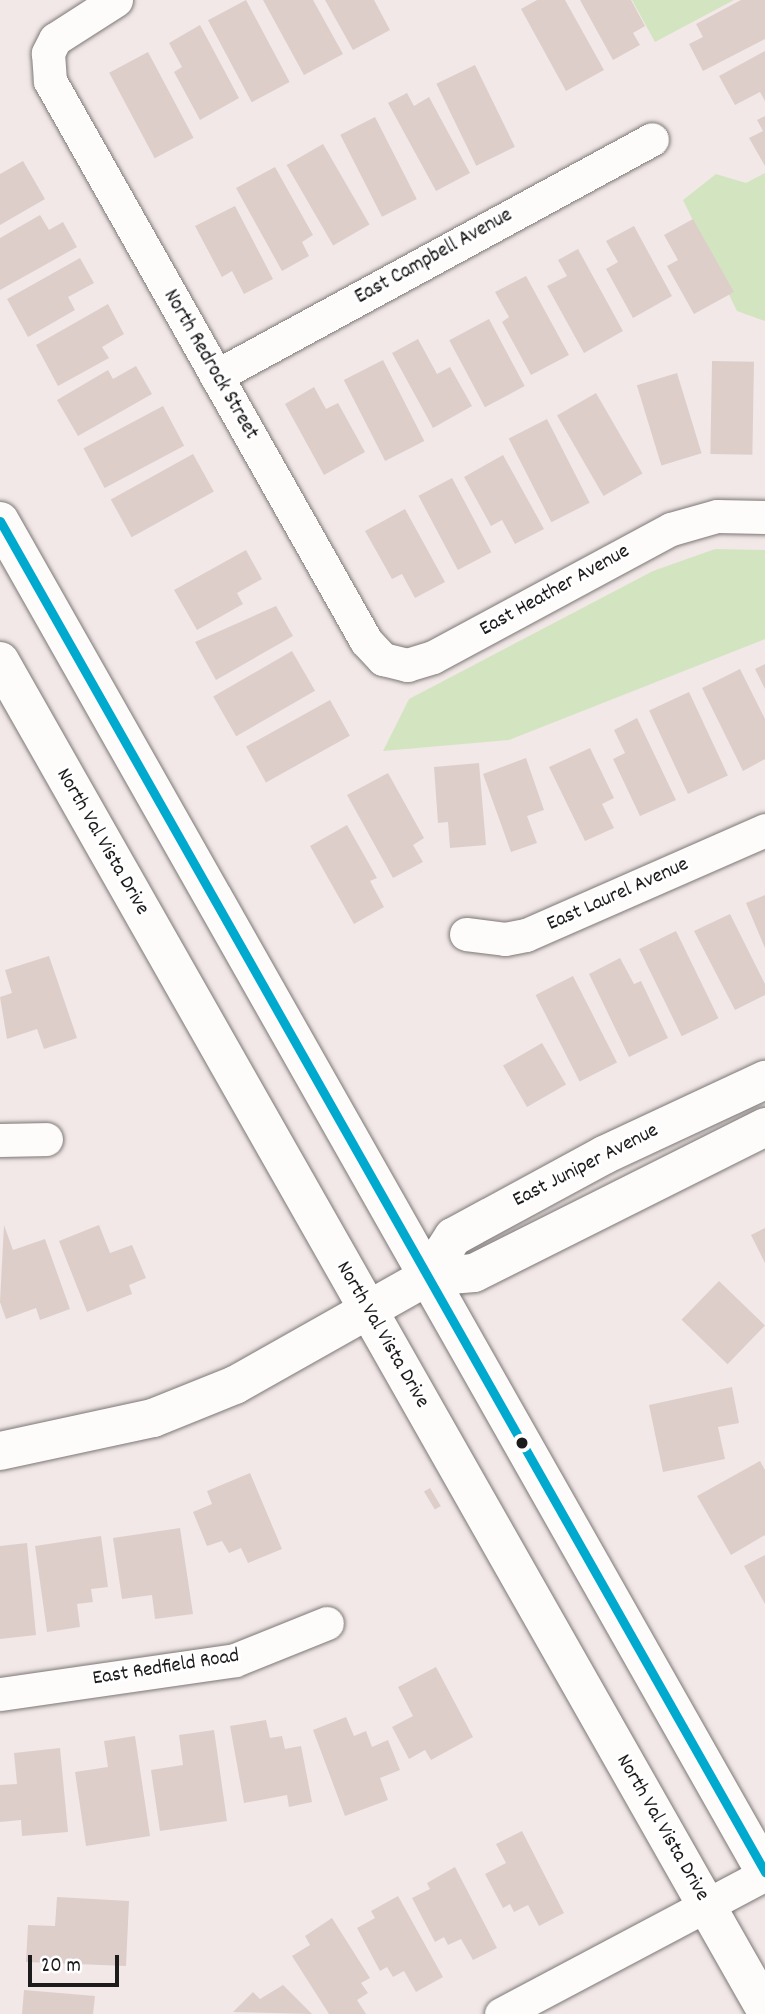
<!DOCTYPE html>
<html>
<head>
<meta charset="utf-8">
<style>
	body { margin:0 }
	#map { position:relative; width:765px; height:2014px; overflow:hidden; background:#f2e8e7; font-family:Dekko,sans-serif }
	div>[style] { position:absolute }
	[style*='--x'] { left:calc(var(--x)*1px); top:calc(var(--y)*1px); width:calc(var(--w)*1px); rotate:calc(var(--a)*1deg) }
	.green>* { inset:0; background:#d3e5c0 }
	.building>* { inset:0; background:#ddceca; transform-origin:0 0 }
	.roads { filter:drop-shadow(0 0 2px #7c7877) drop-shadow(0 0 2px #7c7877) }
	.street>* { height:33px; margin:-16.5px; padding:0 16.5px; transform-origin:16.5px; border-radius:16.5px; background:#fdfcfb }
	.secondary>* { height:38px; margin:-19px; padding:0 19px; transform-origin:19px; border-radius:19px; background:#fdfcfb }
	.bus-1>* { height:9px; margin:-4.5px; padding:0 4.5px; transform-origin:4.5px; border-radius:4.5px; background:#00a9ce }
	.dots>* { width:19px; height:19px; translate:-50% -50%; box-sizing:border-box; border:4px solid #fff; border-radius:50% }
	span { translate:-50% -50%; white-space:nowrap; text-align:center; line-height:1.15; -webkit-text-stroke:6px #fff; paint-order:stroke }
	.street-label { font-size:21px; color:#1c1c1c }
	.scale { position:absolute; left:28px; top:1955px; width:91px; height:32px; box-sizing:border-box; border:4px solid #1c1c1c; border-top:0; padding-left:9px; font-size:21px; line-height:24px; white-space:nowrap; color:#1c1c1c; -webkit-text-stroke:5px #fff; paint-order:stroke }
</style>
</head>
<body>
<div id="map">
	<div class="green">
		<i style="clip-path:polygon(632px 0,734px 0,655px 42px)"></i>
		<i style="clip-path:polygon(765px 173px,765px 321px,737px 311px,683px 200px,716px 174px,746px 183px)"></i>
		<i style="clip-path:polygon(715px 549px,765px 550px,765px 639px,509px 740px,383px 751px,409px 699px,653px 571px)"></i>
	</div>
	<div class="building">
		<i style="left:246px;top:0;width:93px;height:43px;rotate:62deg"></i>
		<i style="clip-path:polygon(263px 0,313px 0,343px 54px,304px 75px)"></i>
		<i style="clip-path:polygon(325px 0,374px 0,390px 30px,353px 50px)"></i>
		<i style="clip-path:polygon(537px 0,565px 0,604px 70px,566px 91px,521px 9px)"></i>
		<i style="clip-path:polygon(580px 0,631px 0,645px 26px,633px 33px,640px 45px,613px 60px)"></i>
		<i style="clip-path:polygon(741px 0,765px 0,765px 39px,703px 71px,689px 44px,703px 37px,696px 24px)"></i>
		<i style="clip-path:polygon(200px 25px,239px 98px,200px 120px,174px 72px,182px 67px,169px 43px)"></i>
		<i style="clip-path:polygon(765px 51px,765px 101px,760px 92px,735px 105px,719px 76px)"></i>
		<i style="left:148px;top:52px;width:97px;height:44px;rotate:62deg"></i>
		<i style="left:475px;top:65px;width:91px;height:43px;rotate:64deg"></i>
		<i style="clip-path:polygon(407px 93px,414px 106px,429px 97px,470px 173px,436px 191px,388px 103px)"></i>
		<i style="clip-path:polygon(765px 116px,765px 166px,749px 138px,763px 131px,757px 120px)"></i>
		<i style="left:375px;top:117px;width:92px;height:39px;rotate:63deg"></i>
		<i style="left:323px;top:144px;width:93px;height:42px;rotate:60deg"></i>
		<i style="clip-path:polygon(23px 161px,45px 199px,0 225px,0 174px)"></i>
		<i style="clip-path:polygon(275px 167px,313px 235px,302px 242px,309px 256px,282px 271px,236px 188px)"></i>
		<i style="clip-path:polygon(235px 206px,273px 279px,244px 294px,232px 271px,222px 277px,195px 226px)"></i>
		<i style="clip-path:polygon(40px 215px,49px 230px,63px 222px,77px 247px,0 290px,0 238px)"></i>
		<i style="clip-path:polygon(693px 219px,734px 292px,694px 314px,667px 266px,678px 260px,664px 235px)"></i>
		<i style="clip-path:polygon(634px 226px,672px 296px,633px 318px,606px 269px,618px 262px,606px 241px)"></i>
		<i style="clip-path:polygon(578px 249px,623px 331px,584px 353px,547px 286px,567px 276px,558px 260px)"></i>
		<i style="clip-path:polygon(80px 258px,94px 283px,68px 297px,75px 310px,28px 337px,7px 299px)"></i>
		<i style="clip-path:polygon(526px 276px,569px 355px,531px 375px,502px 322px,509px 317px,495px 292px)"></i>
		<i style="clip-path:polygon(108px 304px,124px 334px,102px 347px,109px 358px,58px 386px,36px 345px)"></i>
		<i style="left:489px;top:319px;width:76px;height:45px;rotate:62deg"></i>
		<i style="clip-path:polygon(418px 339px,437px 374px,450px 367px,472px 406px,433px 428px,392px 353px)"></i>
		<i style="left:383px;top:360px;width:91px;height:44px;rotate:63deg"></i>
		<i style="left:712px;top:361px;width:42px;height:93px;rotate:1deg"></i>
		<i style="clip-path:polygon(136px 366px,152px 394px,78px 436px,57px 400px,108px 370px,113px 379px)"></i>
		<i style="left:677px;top:373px;width:84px;height:42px;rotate:73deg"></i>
		<i style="clip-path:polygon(314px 387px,326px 409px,338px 403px,365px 452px,324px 475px,285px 404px)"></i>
		<i style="left:596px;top:393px;width:93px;height:45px;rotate:60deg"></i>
		<i style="left:163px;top:406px;width:45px;height:90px;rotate:62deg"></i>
		<i style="left:547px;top:419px;width:94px;height:43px;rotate:63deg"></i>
		<i style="left:193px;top:454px;width:43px;height:94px;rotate:61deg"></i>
		<i style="clip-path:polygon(503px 455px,544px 529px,515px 544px,502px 520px,491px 526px,464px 477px)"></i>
		<i style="left:452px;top:478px;width:84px;height:38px;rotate:62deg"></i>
		<i style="clip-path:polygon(405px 509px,445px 582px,415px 598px,402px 574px,392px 579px,365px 531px)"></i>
		<i style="clip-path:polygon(246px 550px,262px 579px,237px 593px,243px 604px,197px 630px,174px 590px)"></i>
		<i style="clip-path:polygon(276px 606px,293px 636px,216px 680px,195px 642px)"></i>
		<i style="left:292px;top:651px;width:46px;height:91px;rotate:60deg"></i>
		<i style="clip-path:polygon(765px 664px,765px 689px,755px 669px)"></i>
		<i style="clip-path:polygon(740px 669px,765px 719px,765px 759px,743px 771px,702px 688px)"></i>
		<i style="left:689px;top:692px;width:92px;height:44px;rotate:65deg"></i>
		<i style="left:330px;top:700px;width:41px;height:96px;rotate:61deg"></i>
		<i style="clip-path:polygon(637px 718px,676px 800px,640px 816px,613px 759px,625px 753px,614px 730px)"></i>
		<i style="clip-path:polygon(590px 748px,614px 798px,602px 804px,614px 828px,585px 841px,549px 767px)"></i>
		<i style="clip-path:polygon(526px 758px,544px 810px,527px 816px,537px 843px,511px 852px,483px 774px)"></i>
		<i style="clip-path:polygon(479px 763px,486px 845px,450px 848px,448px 822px,438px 823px,434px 767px)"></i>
		<i style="clip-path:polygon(388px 773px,424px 838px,413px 845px,423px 862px,393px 878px,347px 795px)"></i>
		<i style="clip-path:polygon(347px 825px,377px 878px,370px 881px,384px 907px,354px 924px,310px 846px)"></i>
		<i style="clip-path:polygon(765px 895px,765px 948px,746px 903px)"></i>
		<i style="clip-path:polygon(730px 914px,765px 984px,765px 995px,735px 1010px,694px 931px)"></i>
		<i style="left:676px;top:931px;width:97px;height:41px;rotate:64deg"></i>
		<i style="clip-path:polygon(49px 956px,77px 1038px,44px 1049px,37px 1029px,7px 1039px,0 997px,12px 993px,5px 970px)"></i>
		<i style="clip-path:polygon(620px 958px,634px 984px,641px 981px,668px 1038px,629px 1057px,589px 974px)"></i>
		<i style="left:573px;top:976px;width:97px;height:42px;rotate:63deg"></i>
		<i style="left:542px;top:1043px;width:48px;height:45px;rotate:60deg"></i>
		<i style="clip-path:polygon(4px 1225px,13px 1250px,45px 1239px,70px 1309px,40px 1320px,36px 1308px,6px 1319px,0 1302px)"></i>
		<i style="clip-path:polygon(99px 1225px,110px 1253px,132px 1245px,146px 1278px,129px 1285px,132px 1294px,87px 1312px,59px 1241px)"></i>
		<i style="clip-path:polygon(765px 1228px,765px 1263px,751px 1235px)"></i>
		<i style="left:719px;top:1281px;width:64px;height:54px;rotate:44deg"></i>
		<i style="clip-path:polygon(732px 1387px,739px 1423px,718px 1427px,725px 1459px,663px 1472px,649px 1405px)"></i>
		<i style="clip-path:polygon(760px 1461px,765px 1470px,765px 1535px,731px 1555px,697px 1496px)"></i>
		<i style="clip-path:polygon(250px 1473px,282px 1549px,248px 1563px,241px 1548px,229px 1553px,222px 1541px,207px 1546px,193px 1512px,212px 1504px,207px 1491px)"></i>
		<i style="left:430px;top:1488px;width:21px;height:7px;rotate:59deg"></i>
		<i style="clip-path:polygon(180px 1528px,193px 1614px,155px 1619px,152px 1595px,122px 1599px,113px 1538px)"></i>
		<i style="clip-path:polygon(101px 1536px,108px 1587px,91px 1589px,93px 1602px,77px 1604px,80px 1627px,47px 1632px,35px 1546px)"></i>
		<i style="clip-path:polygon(27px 1543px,36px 1635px,0 1639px,0 1546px)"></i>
		<i style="clip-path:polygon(765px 1555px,765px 1604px,744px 1566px)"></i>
		<i style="clip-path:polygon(436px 1667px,473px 1737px,431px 1760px,425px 1750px,409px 1759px,392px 1727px,413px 1716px,398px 1687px)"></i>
		<i style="clip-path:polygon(346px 1717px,354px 1736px,366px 1731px,372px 1747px,388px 1740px,400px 1770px,380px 1778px,388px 1800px,345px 1816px,313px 1730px)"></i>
		<i style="clip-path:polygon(266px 1720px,270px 1738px,282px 1736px,285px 1749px,301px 1746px,312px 1802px,289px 1807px,287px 1795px,244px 1803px,230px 1726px)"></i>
		<i style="clip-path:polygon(214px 1730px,227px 1821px,160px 1831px,151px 1770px,183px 1765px,179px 1735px)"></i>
		<i style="clip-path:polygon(135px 1736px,150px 1836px,86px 1846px,75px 1772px,108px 1767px,104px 1741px)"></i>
		<i style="clip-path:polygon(60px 1748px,68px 1832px,22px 1836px,21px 1820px,0 1822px,0 1785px,17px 1784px,14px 1753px)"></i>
		<i style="clip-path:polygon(522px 1831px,564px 1913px,539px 1926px,528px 1905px,514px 1912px,510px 1904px,503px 1908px,485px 1874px,506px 1863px,496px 1844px)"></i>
		<i style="clip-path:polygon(455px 1867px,497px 1948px,473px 1960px,461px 1939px,448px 1945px,444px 1937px,435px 1942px,412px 1898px,430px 1889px,427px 1883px)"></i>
		<i style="clip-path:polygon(398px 1896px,443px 1977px,416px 1992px,404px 1971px,393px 1977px,387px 1967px,380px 1971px,357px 1928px,375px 1918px,371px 1911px)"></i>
		<i style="clip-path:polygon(57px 1897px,129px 1901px,126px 1966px,26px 1962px,28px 1925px,55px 1926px)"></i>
		<i style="clip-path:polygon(332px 1918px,370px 1978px,361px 1983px,368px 1993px,357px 2000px,366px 2014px,329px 2014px,292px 1956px,310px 1945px,305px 1936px)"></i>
		<i style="clip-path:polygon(283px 1985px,312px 2014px,233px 2012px,253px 1992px,260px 1999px)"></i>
		<i style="clip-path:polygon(24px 1990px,95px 1996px,93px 2014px,22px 2014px)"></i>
	</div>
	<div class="roads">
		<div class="street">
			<i style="--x:116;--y:0;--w:72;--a:147.4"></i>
			<i style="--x:55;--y:39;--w:16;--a:117"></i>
			<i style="--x:48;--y:53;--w:28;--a:86"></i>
			<i style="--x:50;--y:81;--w:643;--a:60.56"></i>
			<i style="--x:366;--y:641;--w:25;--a:47"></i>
			<i style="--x:383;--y:659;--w:25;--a:14"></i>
			<i style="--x:407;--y:665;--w:27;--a:-17"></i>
			<i style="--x:433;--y:657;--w:270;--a:-28.3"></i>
			<i style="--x:671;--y:529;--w:48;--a:-15.8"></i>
			<i style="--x:717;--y:516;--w:48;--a:1.2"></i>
			<i style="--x:216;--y:376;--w:496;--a:-28.5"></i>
			<i style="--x:466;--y:934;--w:39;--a:7"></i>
			<i style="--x:505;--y:939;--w:21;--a:-11"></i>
			<i style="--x:526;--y:935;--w:261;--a:-23.7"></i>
			<i style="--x:0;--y:1140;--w:46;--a:-1.2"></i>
			<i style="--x:0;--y:1694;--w:237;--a:-8.2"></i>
			<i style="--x:235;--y:1660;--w:99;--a:-21.9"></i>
			<i style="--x:501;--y:2014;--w:299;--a:-27.9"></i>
		</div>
		<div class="secondary">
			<i style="--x:0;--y:521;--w:1553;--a:60.48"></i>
			<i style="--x:0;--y:661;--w:1550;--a:60.42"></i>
			<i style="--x:427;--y:1277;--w:48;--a:-57"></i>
			<i style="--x:453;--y:1237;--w:172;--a:-28.5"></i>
			<i style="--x:604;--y:1155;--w:178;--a:-25"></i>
			<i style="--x:0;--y:1451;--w:157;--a:-12.2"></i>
			<i style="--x:153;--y:1418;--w:88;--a:-21.9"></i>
			<i style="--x:235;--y:1385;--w:220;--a:-29.4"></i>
			<i style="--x:427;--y:1277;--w:47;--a:-4.9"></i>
			<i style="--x:474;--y:1273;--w:326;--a:-26.6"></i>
		</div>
	</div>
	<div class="bus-1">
		<i style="--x:0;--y:521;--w:1553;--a:60.48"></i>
	</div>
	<div class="dots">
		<i style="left:522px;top:1443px;background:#1c1c1c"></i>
	</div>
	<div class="street-label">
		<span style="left:434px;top:257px;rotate:-29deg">East Campbell Avenue</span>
		<span style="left:210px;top:365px;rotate:60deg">North Redrock Street</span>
		<span style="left:555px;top:591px;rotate:-29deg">East Heather Avenue</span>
		<span style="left:102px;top:842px;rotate:60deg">North Val Vista Drive</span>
		<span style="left:618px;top:895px;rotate:-24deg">East Laurel Avenue</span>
		<span style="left:586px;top:1166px;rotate:-27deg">East Juniper Avenue</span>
		<span style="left:382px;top:1335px;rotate:60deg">North Val Vista Drive</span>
		<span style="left:166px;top:1668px;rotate:-9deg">East Redfield Road</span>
		<span style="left:662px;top:1828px;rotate:60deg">North Val Vista Drive</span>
	</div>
	<div class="scale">20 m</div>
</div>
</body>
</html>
